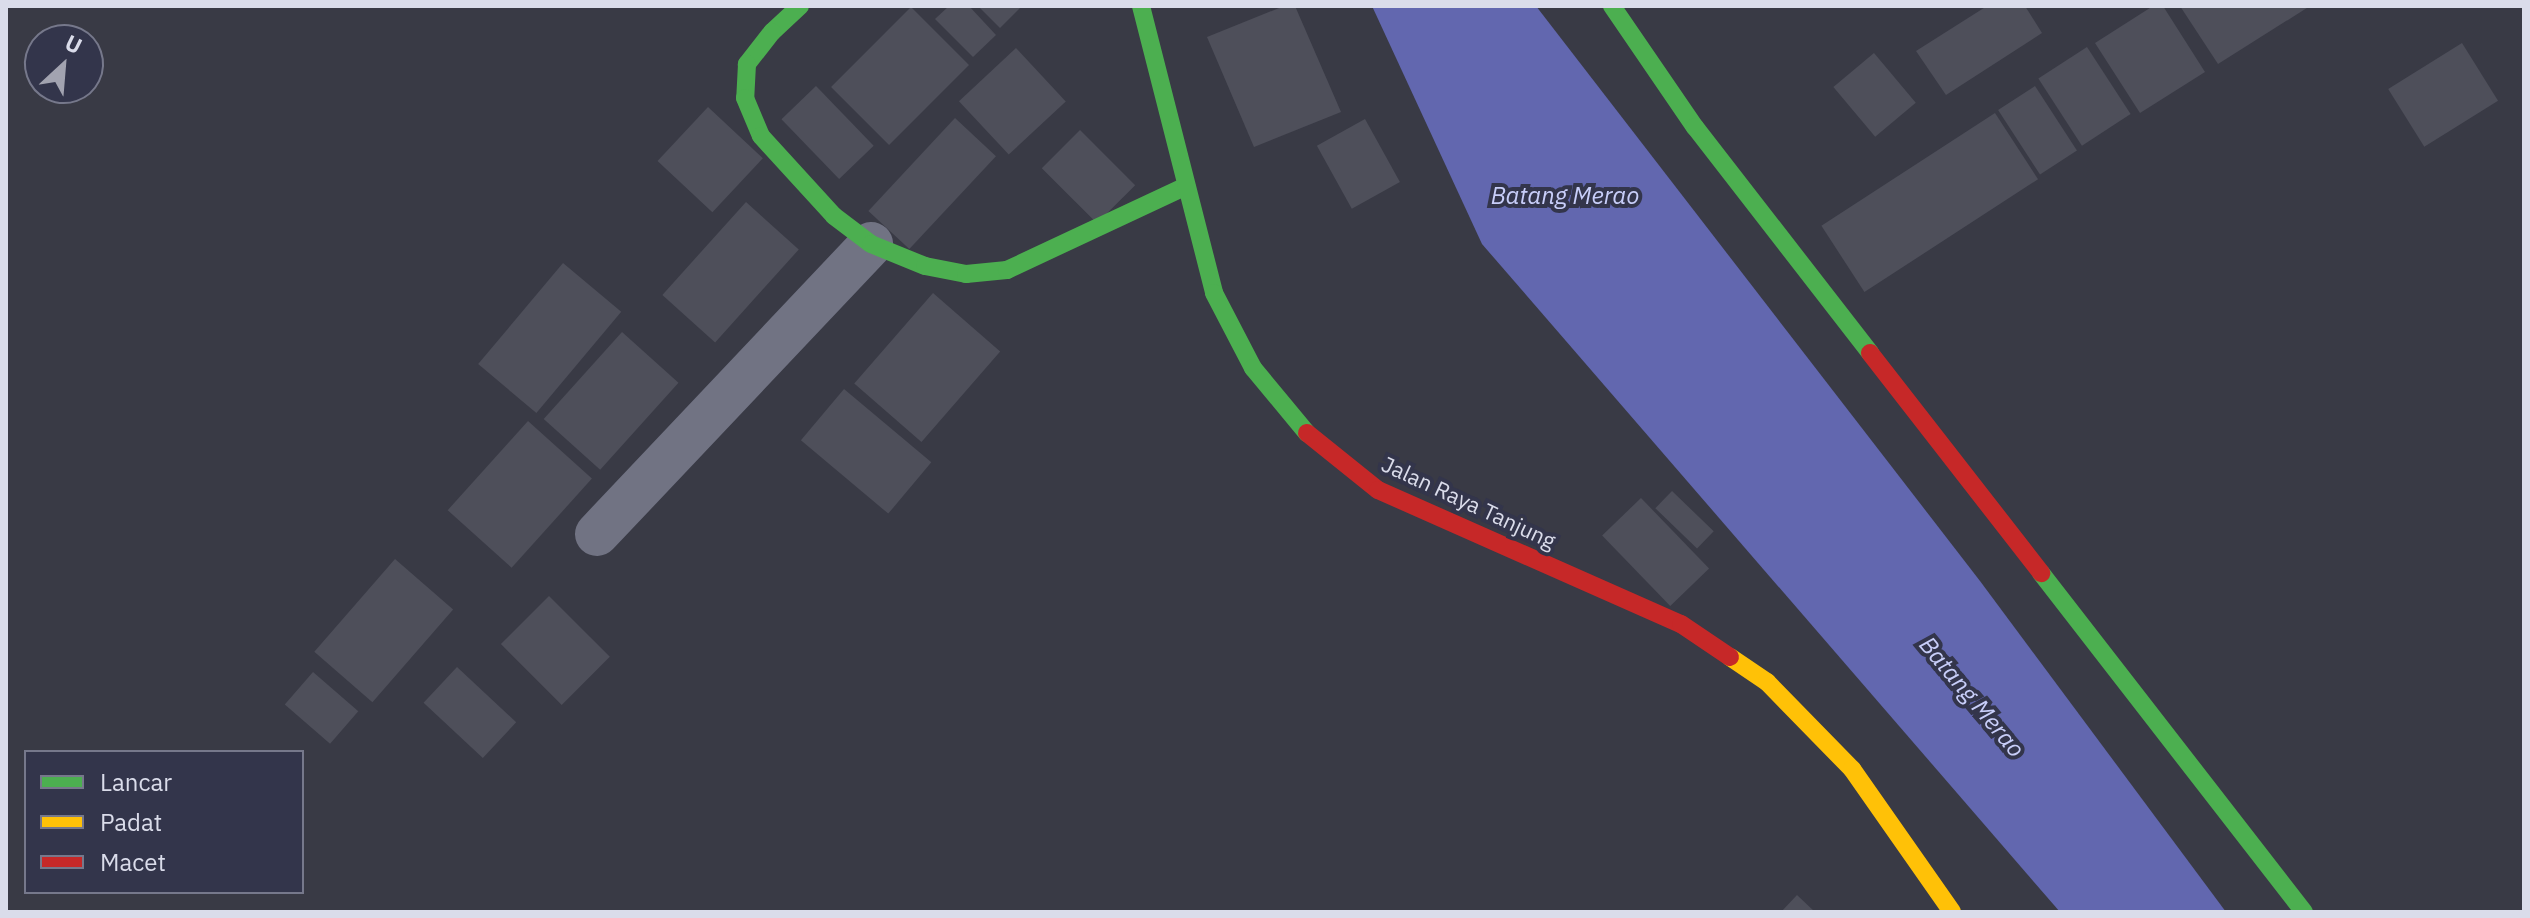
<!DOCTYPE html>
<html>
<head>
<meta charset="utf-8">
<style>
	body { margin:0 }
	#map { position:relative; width:2530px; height:918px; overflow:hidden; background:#393a45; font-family:"IBM Plex Sans",sans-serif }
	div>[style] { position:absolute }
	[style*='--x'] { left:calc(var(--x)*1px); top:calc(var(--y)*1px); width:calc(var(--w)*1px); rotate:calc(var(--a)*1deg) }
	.water>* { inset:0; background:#6267af }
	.building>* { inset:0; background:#4e4f5a; transform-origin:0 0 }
	.street>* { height:44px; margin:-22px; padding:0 22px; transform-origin:22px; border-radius:22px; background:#717383 }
	.fast>* { height:18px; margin:-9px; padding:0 9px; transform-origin:9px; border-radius:9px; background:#4caf50 }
	.slow>* { height:18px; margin:-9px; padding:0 9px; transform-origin:9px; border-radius:9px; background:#ffc107 }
	.jam>* { height:18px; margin:-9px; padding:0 9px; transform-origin:9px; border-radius:9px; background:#c62828 }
	span { translate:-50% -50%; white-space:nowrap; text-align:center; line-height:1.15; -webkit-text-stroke:8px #33354b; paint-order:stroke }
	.street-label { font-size:22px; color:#dadcea }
	.water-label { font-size:24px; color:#c8cef9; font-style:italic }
	.frame { position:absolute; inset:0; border:8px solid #dadcea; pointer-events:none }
	.legend { position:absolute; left:24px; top:750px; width:280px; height:144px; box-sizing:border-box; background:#33354b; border:2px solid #76788b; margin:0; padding:10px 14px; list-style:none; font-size:24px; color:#dadcea }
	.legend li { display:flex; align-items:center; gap:16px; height:40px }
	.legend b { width:40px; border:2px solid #76788b }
	.north { position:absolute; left:24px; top:24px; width:80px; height:80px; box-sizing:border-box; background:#33354b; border:2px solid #76788b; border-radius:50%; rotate:26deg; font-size:22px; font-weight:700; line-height:32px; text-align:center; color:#dadcea }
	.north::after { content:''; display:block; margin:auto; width:28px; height:36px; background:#a2a3b0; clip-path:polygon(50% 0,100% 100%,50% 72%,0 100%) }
</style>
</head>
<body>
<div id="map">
	<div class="water">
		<i style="clip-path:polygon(1372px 6px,1536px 6px,1980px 581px,2226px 912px,2060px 912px,1482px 244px)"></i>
	</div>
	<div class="building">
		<i style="clip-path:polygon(949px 6px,969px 6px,996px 35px,973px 57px,935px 19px)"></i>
		<i style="clip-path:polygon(978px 6px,1022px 6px,1000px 28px)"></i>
		<i style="clip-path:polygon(1284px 6px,1295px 6px,1341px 112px,1254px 147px,1207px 37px)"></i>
		<i style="clip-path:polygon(1987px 6px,2025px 6px,2042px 33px,1946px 95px,1916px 51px)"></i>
		<i style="clip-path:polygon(2153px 6px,2163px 6px,2205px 72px,2140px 113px,2095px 43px)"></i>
		<i style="clip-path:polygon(2180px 6px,2310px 6px,2218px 64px)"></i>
		<i style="left:911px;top:7px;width:82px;height:113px;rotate:45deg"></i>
		<i style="left:2462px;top:43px;width:68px;height:87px;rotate:58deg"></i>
		<i style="left:2087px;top:47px;width:80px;height:58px;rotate:57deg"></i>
		<i style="left:1016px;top:48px;width:73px;height:78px;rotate:47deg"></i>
		<i style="left:1874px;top:53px;width:65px;height:53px;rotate:50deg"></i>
		<i style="left:816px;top:86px;width:83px;height:48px;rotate:46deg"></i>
		<i style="left:2035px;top:86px;width:77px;height:44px;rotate:57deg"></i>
		<i style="left:708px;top:107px;width:75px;height:74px;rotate:43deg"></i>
		<i style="left:1995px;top:113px;width:79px;height:207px;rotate:57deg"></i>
		<i style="left:955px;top:118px;width:56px;height:127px;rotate:43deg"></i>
		<i style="left:1365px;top:119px;width:72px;height:55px;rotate:61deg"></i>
		<i style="left:1080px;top:130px;width:78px;height:54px;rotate:45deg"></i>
		<i style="left:746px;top:202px;width:71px;height:125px;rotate:42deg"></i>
		<i style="left:563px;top:263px;width:76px;height:132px;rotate:40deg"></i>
		<i style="left:933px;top:293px;width:89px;height:120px;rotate:41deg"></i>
		<i style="left:622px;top:332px;width:76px;height:117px;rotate:42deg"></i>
		<i style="left:844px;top:389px;width:114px;height:67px;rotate:40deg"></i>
		<i style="left:528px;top:421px;width:86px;height:120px;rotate:42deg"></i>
		<i style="left:1672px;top:491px;width:58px;height:24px;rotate:44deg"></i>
		<i style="left:1641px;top:498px;width:98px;height:54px;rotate:46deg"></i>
		<i style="left:395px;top:559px;width:77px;height:123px;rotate:41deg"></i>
		<i style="left:549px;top:596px;width:86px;height:68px;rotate:45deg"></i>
		<i style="left:457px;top:667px;width:81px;height:49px;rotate:43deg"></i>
		<i style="left:313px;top:672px;width:60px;height:43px;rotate:41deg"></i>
		<i style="clip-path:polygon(1797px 895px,1815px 912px,1781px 912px)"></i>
	</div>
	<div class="street">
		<i style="--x:597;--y:534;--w:399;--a:-46.6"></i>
	</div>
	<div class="fast">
		<i style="--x:800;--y:6;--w:38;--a:137"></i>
		<i style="--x:772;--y:32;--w:41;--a:128"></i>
		<i style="--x:747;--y:64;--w:34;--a:93"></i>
		<i style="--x:745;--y:98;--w:41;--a:67.2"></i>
		<i style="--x:761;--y:136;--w:108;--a:47.6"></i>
		<i style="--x:834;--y:216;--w:46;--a:37.1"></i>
		<i style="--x:871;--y:244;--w:58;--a:22.2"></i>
		<i style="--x:925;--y:266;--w:42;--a:11"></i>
		<i style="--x:966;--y:274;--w:41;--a:-5.6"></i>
		<i style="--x:1007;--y:270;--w:198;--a:-25.1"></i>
		<i style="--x:1141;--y:6;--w:296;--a:75.7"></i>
		<i style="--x:1214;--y:293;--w:85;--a:62.5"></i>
		<i style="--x:1253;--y:368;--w:85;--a:50.3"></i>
		<i style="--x:1612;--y:6;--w:147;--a:55.6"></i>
		<i style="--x:1695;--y:127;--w:286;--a:52.2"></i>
		<i style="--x:2041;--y:573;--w:429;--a:52.2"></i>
	</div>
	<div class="slow">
		<i style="--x:1730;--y:657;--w:45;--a:34"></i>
		<i style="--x:1767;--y:682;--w:122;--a:45.7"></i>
		<i style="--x:1852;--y:769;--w:174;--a:55"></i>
	</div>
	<div class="jam">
		<i style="--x:1870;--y:353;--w:279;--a:52.1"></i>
		<i style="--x:1307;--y:433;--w:91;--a:38.8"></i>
		<i style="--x:1378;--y:490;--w:331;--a:23.9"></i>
		<i style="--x:1681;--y:624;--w:59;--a:34"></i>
	</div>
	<div class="street-label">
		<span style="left:1469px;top:502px;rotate:25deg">Jalan Raya Tanjung</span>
	</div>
	<div class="water-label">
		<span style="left:1565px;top:196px">Batang Merao</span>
		<span style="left:1972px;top:697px;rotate:50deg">Batang Merao</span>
	</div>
	<div class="frame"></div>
	<ul class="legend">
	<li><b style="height:10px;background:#4caf50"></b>Lancar</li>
	<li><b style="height:10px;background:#ffc107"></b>Padat</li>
	<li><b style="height:10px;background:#c62828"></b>Macet</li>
	</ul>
	<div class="north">U</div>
</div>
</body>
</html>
